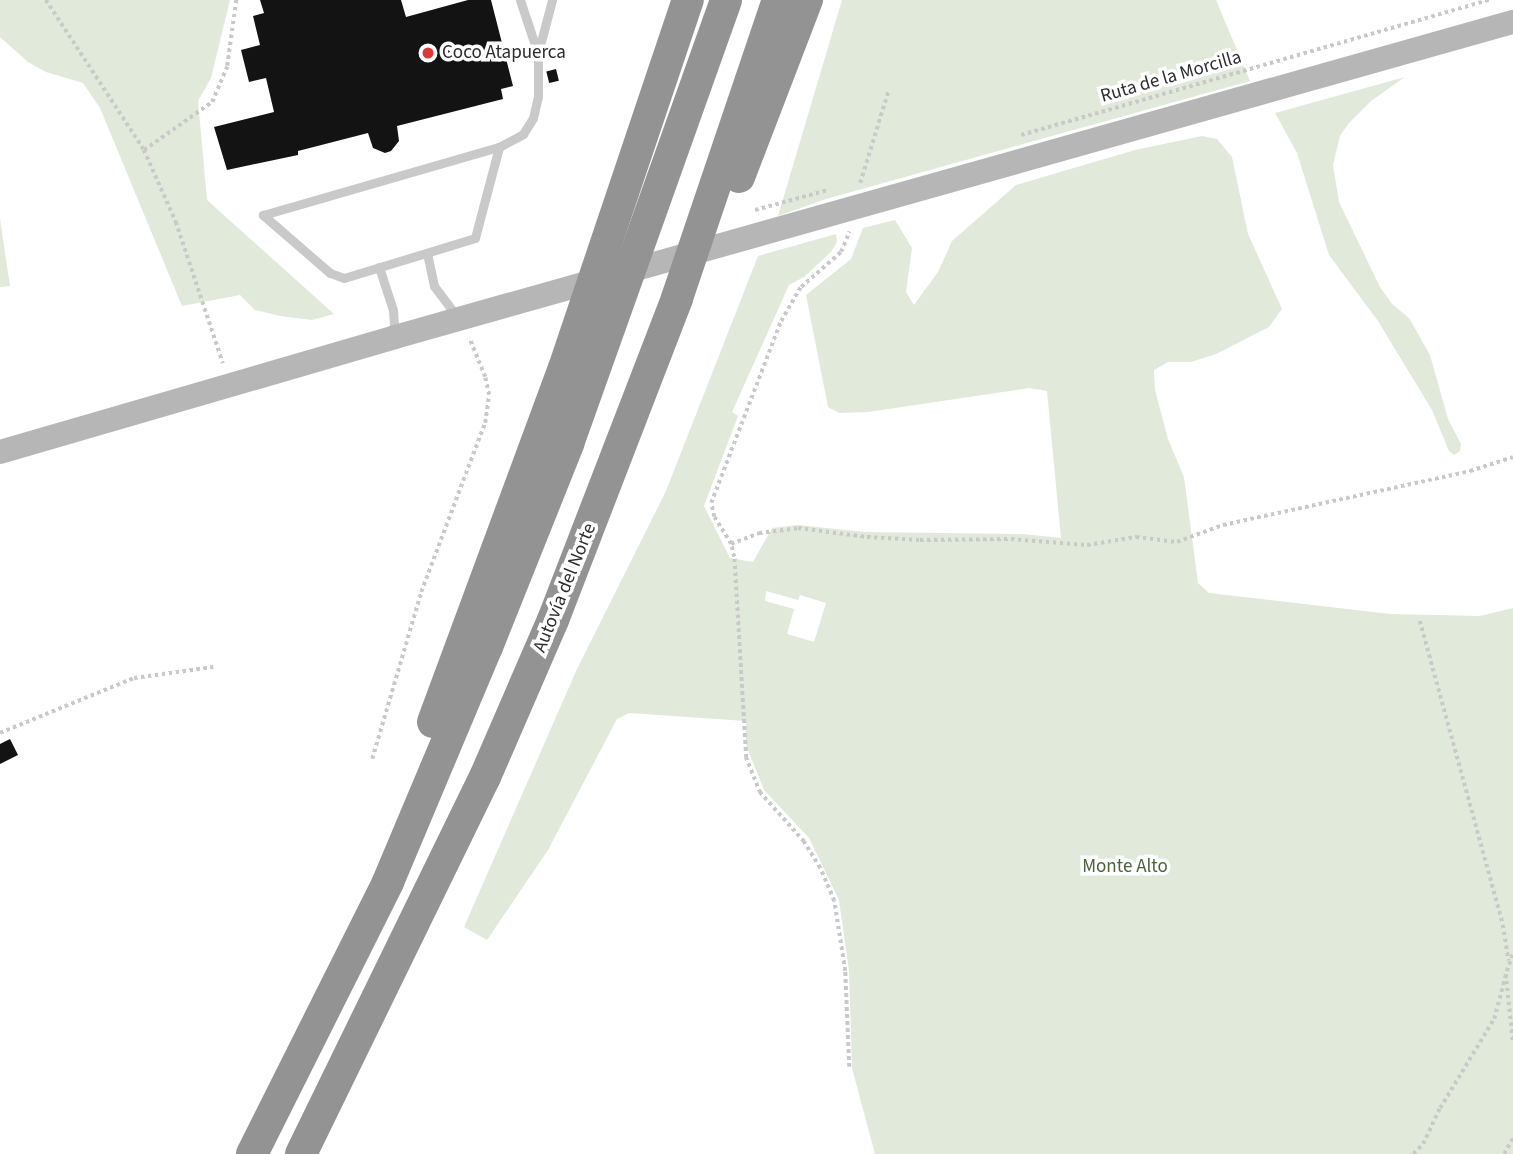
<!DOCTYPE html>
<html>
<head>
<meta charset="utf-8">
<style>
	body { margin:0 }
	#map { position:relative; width:1513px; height:1154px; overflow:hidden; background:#fff; font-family:"Source Sans 3",sans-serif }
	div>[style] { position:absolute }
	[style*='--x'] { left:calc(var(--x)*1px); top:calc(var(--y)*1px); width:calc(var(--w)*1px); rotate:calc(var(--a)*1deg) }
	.green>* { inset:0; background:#e0e9da }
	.building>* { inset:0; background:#131313; transform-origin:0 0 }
	.path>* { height:3.5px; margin-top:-1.75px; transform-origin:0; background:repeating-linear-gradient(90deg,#c9c9c9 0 3.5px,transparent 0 7px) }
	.service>* { height:9px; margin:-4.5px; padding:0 4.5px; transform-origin:4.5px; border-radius:4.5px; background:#c9c9c9 }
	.secondary>* { height:24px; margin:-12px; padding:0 12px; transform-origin:12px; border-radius:12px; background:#b6b6b6 }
	.motorway>* { height:32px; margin:-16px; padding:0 16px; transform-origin:16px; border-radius:16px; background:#939393 }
	.dots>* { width:19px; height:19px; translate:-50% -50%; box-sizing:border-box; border:4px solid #fff; border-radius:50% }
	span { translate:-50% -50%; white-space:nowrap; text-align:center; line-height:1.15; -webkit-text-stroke:7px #fff; paint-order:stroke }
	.poi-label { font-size:19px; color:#2c2c2c }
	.left { translate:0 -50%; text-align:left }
	.street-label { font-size:19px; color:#2c2c2c }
	.park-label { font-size:19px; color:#4b643c }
</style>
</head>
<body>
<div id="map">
	<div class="green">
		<i style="clip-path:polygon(0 0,230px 0,211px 78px,198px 101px,207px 200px,334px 314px,312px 320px,280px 316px,255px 310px,240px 295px,182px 306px,100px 108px,83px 83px,46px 72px,28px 62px,0 37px)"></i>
		<i style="clip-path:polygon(842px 0,1216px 0,1250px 81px,826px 199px,778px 216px)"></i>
		<i style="clip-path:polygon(1405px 77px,1371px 101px,1349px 123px,1340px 136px,1333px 165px,1339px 202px,1380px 287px,1392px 304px,1409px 318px,1430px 355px,1448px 419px,1461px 444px,1460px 451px,1454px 455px,1449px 451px,1432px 410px,1378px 321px,1329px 255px,1297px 153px,1275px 113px)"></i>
		<i style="clip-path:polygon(evenodd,1202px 136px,1217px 139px,1232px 157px,1248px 234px,1282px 309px,1269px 327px,1216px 354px,1191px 362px,1168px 362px,1154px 370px,1155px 390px,1168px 439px,1184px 477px,1198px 583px,1209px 593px,1390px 614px,1480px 616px,1513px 608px,1513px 1154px,875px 1154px,852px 1068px,849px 971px,839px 900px,809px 838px,764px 790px,746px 745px,746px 721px,629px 713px,617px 719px,548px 850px,487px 940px,464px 927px,577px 669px,666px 491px,758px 256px,836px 234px,837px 242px,831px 252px,804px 277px,789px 285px,732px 412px,738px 416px,704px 506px,730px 558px,753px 562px,772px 528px,798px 525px,865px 532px,1023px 534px,1061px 538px,1047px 391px,1029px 388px,868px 412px,839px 413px,828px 407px,806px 295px,851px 259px,863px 228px,895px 220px,912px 248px,906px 292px,914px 305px,938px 272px,952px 241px,1016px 185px,1135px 150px,1202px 136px,766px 591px,798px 600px,800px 595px,826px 603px,814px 642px,787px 634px,794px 609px,765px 601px,766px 591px)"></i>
		<i style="clip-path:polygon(0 219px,10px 286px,0 287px)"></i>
	</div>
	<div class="building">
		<i style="clip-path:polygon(260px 0,401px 0,406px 17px,468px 0,491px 0,513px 86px,501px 89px,503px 99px,397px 126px,399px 141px,391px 151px,385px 153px,373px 148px,368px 133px,298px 151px,298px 155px,227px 170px,214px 127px,274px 112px,266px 78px,249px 82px,241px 50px,260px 45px,253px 16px,264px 13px)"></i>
		<i style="left:556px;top:69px;width:12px;height:10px;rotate:76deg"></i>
		<i style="clip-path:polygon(10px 739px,18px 755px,0 764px,0 744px)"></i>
	</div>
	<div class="path">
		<i style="--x:46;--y:0;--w:179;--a:56.8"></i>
		<i style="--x:144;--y:150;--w:79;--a:66"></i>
		<i style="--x:176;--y:222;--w:149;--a:71.6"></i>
		<i style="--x:1021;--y:135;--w:488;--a:-16.1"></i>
		<i style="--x:144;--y:150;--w:83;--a:-35.2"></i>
		<i style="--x:212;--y:102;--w:39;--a:-67"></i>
		<i style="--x:227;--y:66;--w:67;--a:-82.2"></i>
		<i style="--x:860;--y:183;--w:95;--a:-72.9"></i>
		<i style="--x:755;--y:210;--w:76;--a:-15.3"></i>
		<i style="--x:731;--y:544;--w:30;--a:-21"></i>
		<i style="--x:759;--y:533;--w:39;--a:-7"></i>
		<i style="--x:798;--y:528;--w:70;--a:7.4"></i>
		<i style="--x:867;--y:537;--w:53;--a:3.2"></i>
		<i style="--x:920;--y:540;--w:91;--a:-0.6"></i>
		<i style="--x:1011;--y:539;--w:76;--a:4.5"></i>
		<i style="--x:1087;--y:545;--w:50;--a:-9.3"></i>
		<i style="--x:1136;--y:537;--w:41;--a:7"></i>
		<i style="--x:1177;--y:542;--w:49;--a:-20.3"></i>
		<i style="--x:1223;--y:525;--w:253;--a:-12.3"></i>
		<i style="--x:1470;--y:471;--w:45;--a:-18"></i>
		<i style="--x:1420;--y:621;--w:315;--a:74.7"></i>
		<i style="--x:1503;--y:925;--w:36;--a:81"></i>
		<i style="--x:0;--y:733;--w:145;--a:-22.3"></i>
		<i style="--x:134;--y:678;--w:80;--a:-7.9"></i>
		<i style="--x:372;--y:759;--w:174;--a:-73.6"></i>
		<i style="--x:421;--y:592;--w:181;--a:-69.3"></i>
		<i style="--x:485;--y:423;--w:28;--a:-82"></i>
		<i style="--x:489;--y:395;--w:18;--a:-103"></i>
		<i style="--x:485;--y:377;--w:42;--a:-112.3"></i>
		<i style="--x:1513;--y:955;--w:20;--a:110"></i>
		<i style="--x:1506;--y:974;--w:68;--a:84.1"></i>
		<i style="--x:849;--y:1067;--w:96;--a:-92.4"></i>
		<i style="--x:845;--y:971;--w:71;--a:-98.9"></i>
		<i style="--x:834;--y:901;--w:36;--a:-113"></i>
		<i style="--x:820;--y:868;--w:31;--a:-122"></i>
		<i style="--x:804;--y:842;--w:66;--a:-131.9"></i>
		<i style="--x:760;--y:793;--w:38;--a:-112"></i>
		<i style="--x:746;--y:758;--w:201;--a:-93.4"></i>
		<i style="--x:734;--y:557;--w:13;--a:-103"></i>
		<i style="--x:731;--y:544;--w:32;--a:-122"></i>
		<i style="--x:714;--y:517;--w:14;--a:-102"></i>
		<i style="--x:711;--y:503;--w:195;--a:-69"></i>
		<i style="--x:781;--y:321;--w:39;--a:-60"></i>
		<i style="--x:801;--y:287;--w:53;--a:-41.2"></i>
		<i style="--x:841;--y:252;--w:22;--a:-68"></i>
		<i style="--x:1413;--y:1154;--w:14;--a:-45"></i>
		<i style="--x:1423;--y:1144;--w:40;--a:-65"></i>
		<i style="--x:1440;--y:1108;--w:104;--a:-58.8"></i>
		<i style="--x:1494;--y:1019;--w:47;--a:-75.1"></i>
		<i style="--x:1504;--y:1154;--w:18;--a:-61"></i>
	</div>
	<div class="service">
		<i style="--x:520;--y:0;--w:54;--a:71.6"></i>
		<i style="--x:499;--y:147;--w:94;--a:104.8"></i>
		<i style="--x:475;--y:238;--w:137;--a:163"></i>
		<i style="--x:344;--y:278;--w:15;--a:-160"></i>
		<i style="--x:330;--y:273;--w:89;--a:-139.1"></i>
		<i style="--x:263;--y:215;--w:246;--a:-16.1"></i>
		<i style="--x:499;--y:147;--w:27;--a:-28"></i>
		<i style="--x:523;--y:134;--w:19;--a:-58"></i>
		<i style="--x:533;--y:118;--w:22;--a:-77"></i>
		<i style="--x:538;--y:97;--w:44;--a:-90"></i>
		<i style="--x:538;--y:53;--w:55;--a:-75.2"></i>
		<i style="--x:427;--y:253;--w:34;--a:78"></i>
		<i style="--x:434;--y:286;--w:39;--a:53"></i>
		<i style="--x:379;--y:267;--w:45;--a:72"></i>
		<i style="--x:393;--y:310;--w:26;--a:86"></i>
	</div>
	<div class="secondary">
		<i style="--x:0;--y:452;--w:411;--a:-16.2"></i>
		<i style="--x:395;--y:337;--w:1162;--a:-15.74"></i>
	</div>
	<div class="motorway">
		<i style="--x:739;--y:177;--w:190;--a:-69"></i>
		<i style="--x:433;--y:722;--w:377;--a:-69.7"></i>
		<i style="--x:564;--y:368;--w:388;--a:-71.4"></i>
		<i style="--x:252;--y:1154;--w:304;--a:-63.4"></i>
		<i style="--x:388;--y:882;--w:255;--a:-67.2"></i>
		<i style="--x:487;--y:647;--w:219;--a:-68.2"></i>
		<i style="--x:568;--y:444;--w:471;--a:-70.4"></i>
		<i style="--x:301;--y:1154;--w:420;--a:-64"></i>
		<i style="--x:485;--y:777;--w:171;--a:-66.6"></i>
		<i style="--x:553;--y:620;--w:345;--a:-68.9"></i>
		<i style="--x:677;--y:298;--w:315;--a:-71.3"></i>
	</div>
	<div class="dots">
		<i style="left:428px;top:53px;background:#da3b37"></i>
	</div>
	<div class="poi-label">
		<span class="left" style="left:442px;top:53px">Coco Atapuerca</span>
	</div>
	<div class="street-label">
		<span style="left:1171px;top:77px;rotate:-16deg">Ruta de la Morcilla</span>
		<span style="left:565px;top:588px;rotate:-68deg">Autovía del Norte</span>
	</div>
	<div class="park-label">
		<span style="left:1125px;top:867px">Monte Alto</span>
	</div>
</div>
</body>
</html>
